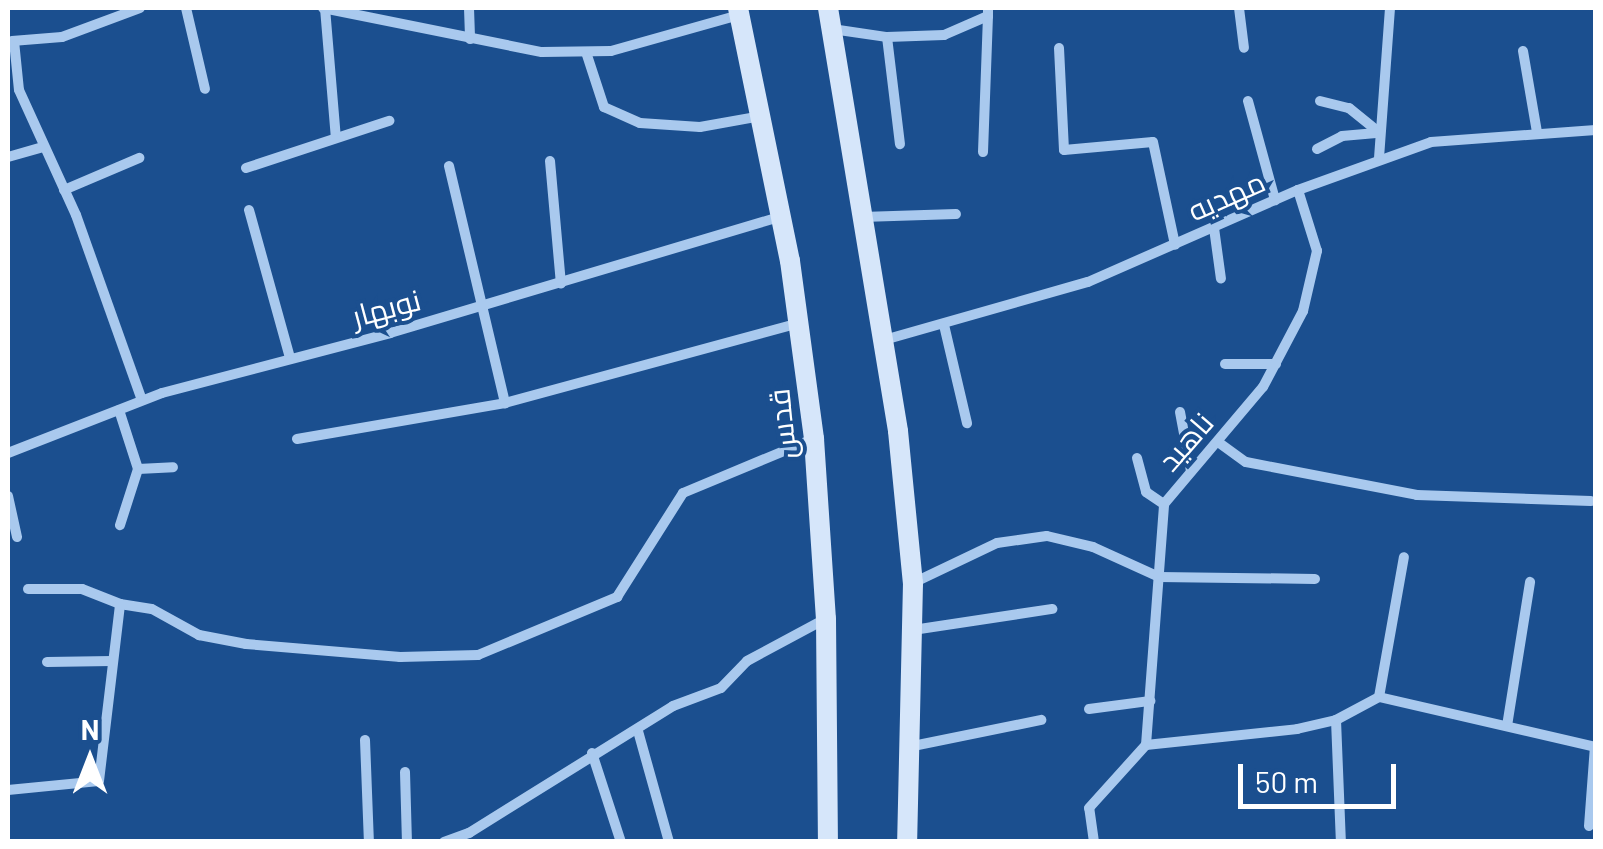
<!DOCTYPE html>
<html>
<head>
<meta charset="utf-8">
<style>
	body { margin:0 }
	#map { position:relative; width:1603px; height:849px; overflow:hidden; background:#1b4f8f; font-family:Barlow,Cairo,sans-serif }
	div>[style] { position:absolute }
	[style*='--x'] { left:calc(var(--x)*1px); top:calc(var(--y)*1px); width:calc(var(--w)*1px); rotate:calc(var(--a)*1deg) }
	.minor>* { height:10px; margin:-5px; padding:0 5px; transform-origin:5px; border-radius:5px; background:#a9c9ee }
	.secondary>* { height:20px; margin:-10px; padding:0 10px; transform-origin:10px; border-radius:10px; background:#d6e6fa }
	span { translate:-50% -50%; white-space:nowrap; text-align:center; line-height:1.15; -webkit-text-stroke:8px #1b4f8f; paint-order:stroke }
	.street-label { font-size:30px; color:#fff }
	.frame { position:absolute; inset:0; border:10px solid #fff; pointer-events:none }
	.north { position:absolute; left:40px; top:709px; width:100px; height:100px; -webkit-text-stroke:8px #1b4f8f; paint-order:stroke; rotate:0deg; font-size:28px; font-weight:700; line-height:40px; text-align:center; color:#fff }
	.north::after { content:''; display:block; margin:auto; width:35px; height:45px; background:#fff; clip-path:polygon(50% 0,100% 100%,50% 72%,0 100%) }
	.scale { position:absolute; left:1238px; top:764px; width:158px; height:45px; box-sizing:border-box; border:5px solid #fff; border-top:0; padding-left:12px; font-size:30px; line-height:35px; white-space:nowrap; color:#fff; -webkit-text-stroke:8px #1b4f8f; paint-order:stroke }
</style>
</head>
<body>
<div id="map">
	<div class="minor">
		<i style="--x:186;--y:8;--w:83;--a:76.8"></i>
		<i style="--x:323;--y:8;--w:223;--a:11.4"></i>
		<i style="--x:542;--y:52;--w:69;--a:-0.8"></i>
		<i style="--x:611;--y:51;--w:133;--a:-15.7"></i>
		<i style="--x:325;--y:8;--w:130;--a:85.2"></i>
		<i style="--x:469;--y:8;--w:31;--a:88"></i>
		<i style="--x:1239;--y:8;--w:40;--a:82.9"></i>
		<i style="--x:832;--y:29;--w:56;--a:8.3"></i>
		<i style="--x:887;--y:37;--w:57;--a:-2"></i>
		<i style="--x:944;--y:35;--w:48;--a:-23.4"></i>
		<i style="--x:988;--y:16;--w:8;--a:-90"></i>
		<i style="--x:887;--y:37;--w:108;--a:83.1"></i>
		<i style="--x:12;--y:41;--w:50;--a:-4.6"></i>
		<i style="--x:62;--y:37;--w:83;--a:-20.4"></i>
		<i style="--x:14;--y:41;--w:49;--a:84.2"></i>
		<i style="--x:19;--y:90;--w:137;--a:65.5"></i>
		<i style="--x:76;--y:215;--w:196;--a:70.4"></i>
		<i style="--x:1059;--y:48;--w:102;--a:87.2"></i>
		<i style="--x:1064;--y:150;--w:89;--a:-5.1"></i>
		<i style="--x:1153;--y:142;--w:105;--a:77.9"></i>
		<i style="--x:1523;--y:51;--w:82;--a:80.2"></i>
		<i style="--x:586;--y:52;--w:58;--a:71.9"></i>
		<i style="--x:604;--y:107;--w:39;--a:24"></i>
		<i style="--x:640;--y:123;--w:60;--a:3.8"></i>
		<i style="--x:700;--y:127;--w:63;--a:-10.1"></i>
		<i style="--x:1248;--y:101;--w:103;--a:74.7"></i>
		<i style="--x:1320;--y:101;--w:30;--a:14"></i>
		<i style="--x:1349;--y:108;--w:40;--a:39"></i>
		<i style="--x:1317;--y:149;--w:28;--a:-27"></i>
		<i style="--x:1342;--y:136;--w:37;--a:-5"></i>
		<i style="--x:983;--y:152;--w:136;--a:-87.9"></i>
		<i style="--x:8;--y:157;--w:36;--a:-16"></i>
		<i style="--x:1379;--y:158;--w:150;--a:-85.8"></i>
		<i style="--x:550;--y:161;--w:123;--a:84.9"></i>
		<i style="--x:449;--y:166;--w:244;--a:76.7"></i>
		<i style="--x:246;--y:168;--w:151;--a:-18.2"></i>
		<i style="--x:64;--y:190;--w:82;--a:-23.1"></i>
		<i style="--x:249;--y:210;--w:154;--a:74.5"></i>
		<i style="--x:862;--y:217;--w:94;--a:-1.8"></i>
		<i style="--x:1214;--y:228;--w:51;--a:82.2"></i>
		<i style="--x:944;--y:325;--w:101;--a:76.8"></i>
		<i style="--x:884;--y:340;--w:212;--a:-15.9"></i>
		<i style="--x:1088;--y:282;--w:229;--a:-23.7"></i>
		<i style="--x:1298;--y:190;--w:141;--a:-19.8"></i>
		<i style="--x:1431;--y:142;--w:165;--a:-4.2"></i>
		<i style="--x:1225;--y:364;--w:51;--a:0"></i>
		<i style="--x:119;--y:410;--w:62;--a:72.1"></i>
		<i style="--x:138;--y:469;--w:59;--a:107.8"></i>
		<i style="--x:1180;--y:412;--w:60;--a:79.4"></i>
		<i style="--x:297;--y:439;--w:211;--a:-9.8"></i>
		<i style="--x:505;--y:403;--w:305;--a:-15.2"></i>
		<i style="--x:1218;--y:442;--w:34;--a:36"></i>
		<i style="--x:1246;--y:462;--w:174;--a:10.9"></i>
		<i style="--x:1417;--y:495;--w:174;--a:2"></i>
		<i style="--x:8;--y:453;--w:165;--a:-21.3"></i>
		<i style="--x:162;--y:393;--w:236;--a:-14.7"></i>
		<i style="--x:390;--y:333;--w:407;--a:-16.6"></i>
		<i style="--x:1137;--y:458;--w:35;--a:75"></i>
		<i style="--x:1146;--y:492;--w:22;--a:34"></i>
		<i style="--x:138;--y:469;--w:35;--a:-3"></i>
		<i style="--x:8;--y:496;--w:42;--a:77.6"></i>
		<i style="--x:913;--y:583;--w:93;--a:-25.5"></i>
		<i style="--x:997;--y:543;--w:50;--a:-8"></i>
		<i style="--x:1047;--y:536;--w:47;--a:13.4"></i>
		<i style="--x:1093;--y:547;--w:72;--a:24.4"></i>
		<i style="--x:1159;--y:577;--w:156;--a:0.7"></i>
		<i style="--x:28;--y:589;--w:54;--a:0"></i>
		<i style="--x:82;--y:589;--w:41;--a:21.5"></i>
		<i style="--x:913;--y:630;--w:141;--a:-8.6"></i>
		<i style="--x:47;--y:662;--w:65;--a:-0.9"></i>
		<i style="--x:1379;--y:697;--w:142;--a:-79.9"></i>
		<i style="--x:1089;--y:709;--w:62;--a:-7.5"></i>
		<i style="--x:1336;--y:720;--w:122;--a:87.7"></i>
		<i style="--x:1507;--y:726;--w:146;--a:-80.9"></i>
		<i style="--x:638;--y:731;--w:115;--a:74.4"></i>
		<i style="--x:365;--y:740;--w:102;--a:87.8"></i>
		<i style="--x:1146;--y:745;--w:242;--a:-85.7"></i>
		<i style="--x:1164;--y:504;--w:153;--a:-49.8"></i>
		<i style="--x:1263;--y:387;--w:86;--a:-62.2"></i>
		<i style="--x:1303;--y:311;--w:62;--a:-76.9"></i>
		<i style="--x:1317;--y:251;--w:64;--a:-107.3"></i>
		<i style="--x:913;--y:746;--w:131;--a:-11.5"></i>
		<i style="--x:592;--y:753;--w:94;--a:72"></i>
		<i style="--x:405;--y:772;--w:70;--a:88.4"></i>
		<i style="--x:8;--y:790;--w:91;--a:-5.6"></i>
		<i style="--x:99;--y:781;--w:178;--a:-83.2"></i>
		<i style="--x:120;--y:604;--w:32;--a:9"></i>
		<i style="--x:152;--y:609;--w:54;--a:29"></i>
		<i style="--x:199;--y:635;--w:48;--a:10.8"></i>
		<i style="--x:246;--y:644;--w:155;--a:4.8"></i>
		<i style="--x:400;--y:657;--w:78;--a:-1.5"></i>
		<i style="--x:478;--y:655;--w:151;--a:-22.6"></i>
		<i style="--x:617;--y:597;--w:123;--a:-57.6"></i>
		<i style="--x:683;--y:493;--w:141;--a:-22.6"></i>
		<i style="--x:1589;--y:826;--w:79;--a:-85.7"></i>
		<i style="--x:444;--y:842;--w:27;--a:-20"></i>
		<i style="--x:469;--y:833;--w:240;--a:-31.9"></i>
		<i style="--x:673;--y:706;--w:51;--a:-20.6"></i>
		<i style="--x:721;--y:688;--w:37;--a:-46"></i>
		<i style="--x:747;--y:661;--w:89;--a:-28.3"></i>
		<i style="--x:1094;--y:842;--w:34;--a:-98"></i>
		<i style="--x:1089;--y:808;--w:85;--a:-47.9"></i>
		<i style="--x:1146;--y:745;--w:152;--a:-6"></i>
		<i style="--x:1297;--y:729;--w:40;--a:-13"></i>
		<i style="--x:1336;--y:720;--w:49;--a:-28.1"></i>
		<i style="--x:1379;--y:697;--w:223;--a:13"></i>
	</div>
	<div class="secondary">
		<i style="--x:738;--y:8;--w:258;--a:78.4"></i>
		<i style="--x:790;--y:261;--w:180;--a:82.3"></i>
		<i style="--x:814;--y:439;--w:180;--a:86.2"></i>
		<i style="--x:826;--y:619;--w:223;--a:89.5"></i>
		<i style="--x:828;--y:8;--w:429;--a:80.6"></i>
		<i style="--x:898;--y:431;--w:153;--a:84.4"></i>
		<i style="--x:913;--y:583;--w:259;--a:91.3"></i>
	</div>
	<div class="street-label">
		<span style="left:1226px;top:195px;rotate:-24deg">مهدیه</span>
		<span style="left:386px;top:307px;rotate:-15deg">نوبهار</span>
		<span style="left:781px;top:424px;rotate:-96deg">قدس</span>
		<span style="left:1185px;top:441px;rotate:-49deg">ناهید</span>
	</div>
	<div class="frame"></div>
	<div class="north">N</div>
	<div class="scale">50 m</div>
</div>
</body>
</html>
